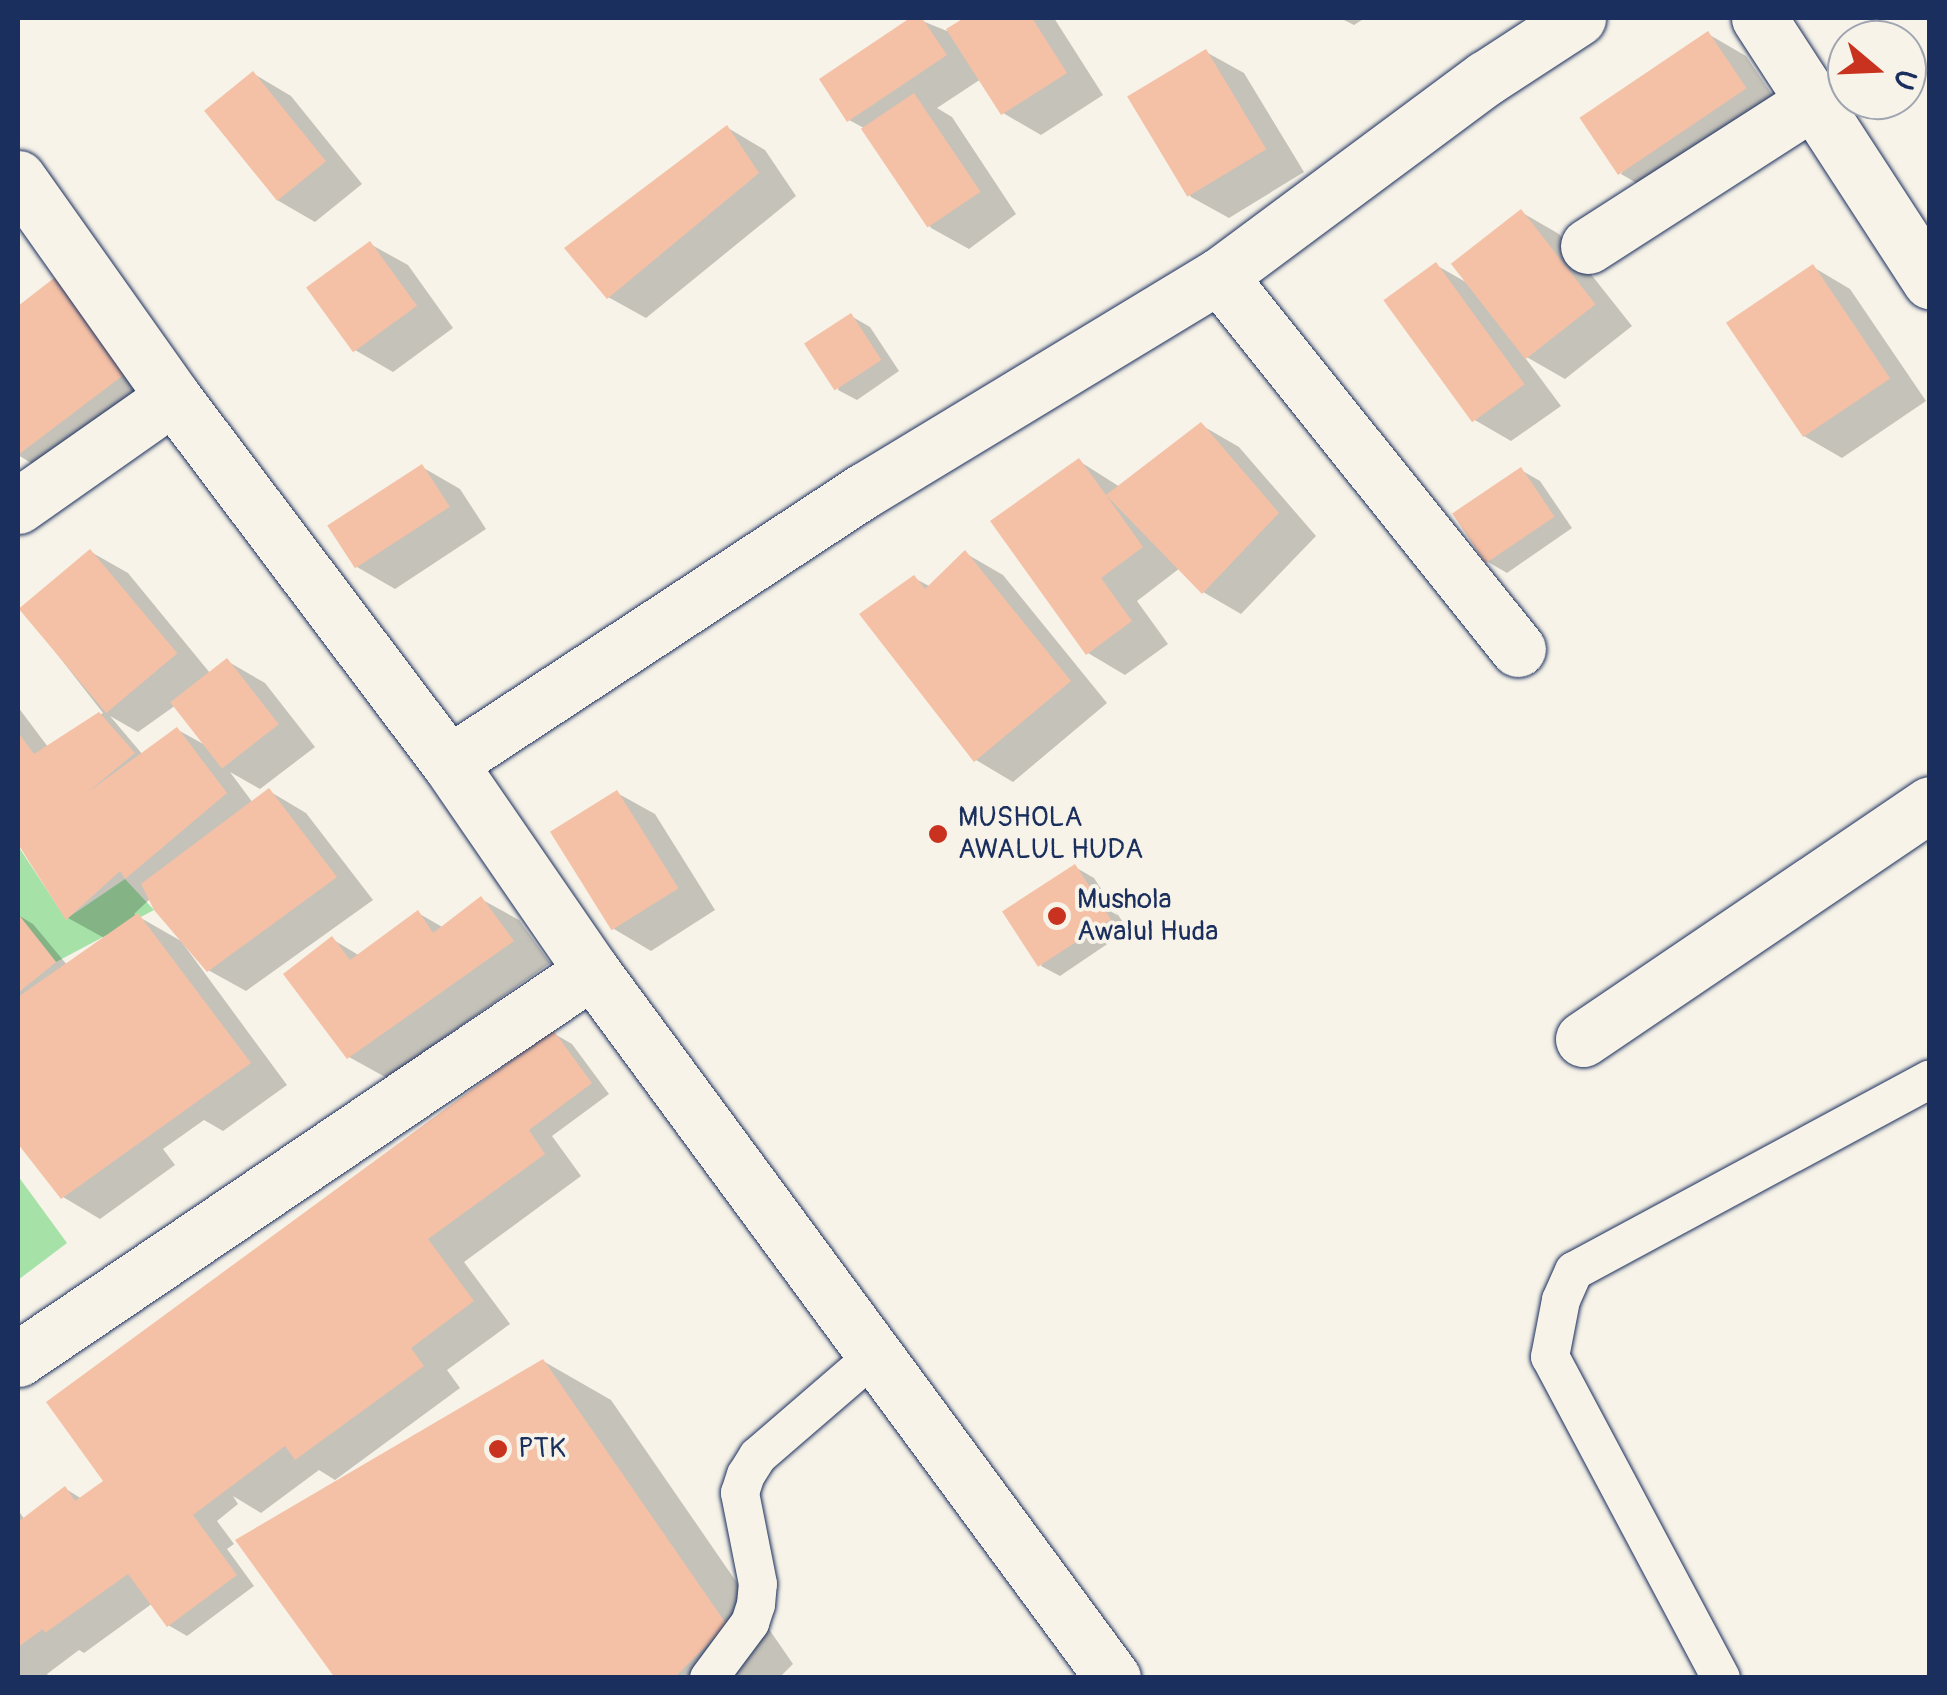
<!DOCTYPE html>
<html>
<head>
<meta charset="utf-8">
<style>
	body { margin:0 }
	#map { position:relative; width:1947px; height:1695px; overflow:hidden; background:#f7f3e8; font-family:Pangolin,sans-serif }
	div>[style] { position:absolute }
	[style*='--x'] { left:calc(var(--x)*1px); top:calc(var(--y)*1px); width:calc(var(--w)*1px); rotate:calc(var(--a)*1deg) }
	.green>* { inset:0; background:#a6e2a8 }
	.shadow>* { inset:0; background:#0003 }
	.building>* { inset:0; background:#f5c1a6; transform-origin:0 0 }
	.roads { filter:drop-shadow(0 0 2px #1b2f5e) drop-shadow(0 0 2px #1b2f5e) }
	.service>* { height:38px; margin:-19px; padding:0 19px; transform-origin:19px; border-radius:19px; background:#f7f3e8 }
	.minor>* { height:55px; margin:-27.5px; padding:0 27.5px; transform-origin:27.5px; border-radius:27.5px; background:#f7f3e8 }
	.tertiary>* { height:55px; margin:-27.5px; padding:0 27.5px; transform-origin:27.5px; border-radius:27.5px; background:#f7f3e8 }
	.dots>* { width:28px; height:28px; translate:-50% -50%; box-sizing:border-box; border:5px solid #f7f3e8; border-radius:50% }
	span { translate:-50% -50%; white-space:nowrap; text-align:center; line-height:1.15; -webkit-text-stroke:8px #f7f3e8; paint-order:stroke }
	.poi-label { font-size:28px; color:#1b2f5e }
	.left { translate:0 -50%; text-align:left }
	.frame { position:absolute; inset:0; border:20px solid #1b2f5e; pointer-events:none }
	.north { position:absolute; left:1827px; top:20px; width:100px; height:100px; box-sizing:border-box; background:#f7f3e8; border:2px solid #9fa5b1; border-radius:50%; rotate:109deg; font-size:28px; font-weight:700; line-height:40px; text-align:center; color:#1b2f5e }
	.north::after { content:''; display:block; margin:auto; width:35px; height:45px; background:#c8321e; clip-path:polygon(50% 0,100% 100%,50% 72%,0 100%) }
</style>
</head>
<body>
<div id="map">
	<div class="green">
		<i style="clip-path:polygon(18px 846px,66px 919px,125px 879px,154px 910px,56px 962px,18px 914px)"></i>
		<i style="clip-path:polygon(18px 1176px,67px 1243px,18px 1280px)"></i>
	</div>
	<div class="shadow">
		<i style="clip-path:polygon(915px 18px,947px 31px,969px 18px,1054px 18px,1103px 95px,1041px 135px,1003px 113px,981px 79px,937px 108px,952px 117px,1016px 214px,969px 249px,931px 228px,864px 128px,849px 120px,823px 79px)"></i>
		<i style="clip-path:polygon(1340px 18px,1365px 18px,1354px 25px)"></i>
		<i style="clip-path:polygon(1708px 34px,1746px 56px,1783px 111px,1659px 196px,1621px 174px)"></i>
		<i style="clip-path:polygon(1206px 52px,1244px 73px,1304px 172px,1229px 218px,1191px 197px,1130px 98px)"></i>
		<i style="clip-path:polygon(254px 74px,291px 96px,362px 184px,315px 222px,277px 200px)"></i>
		<i style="clip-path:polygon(728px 128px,765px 150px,796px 196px,646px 318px,608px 297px)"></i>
		<i style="clip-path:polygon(1521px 212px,1559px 234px,1632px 326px,1565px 379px,1523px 355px,1561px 406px,1511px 441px,1473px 419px,1436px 265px,1471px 285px)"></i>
		<i style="clip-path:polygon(370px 244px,408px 265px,453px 328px,393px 372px,355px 350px)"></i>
		<i style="clip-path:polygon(1813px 267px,1850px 289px,1926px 401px,1842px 458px,1804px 436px)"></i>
		<i style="clip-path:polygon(67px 271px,174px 386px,54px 477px,18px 455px,18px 309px)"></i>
		<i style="clip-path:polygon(851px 316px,870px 327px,899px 371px,857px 400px,838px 390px)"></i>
		<i style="clip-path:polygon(1201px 425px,1239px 447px,1316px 536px,1241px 614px,1203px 592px,1180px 568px,1137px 601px,1168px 644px,1125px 675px,1088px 653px,1079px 461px,1120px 487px)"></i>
		<i style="clip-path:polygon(422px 467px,460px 489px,486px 529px,395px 589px,357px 567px)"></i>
		<i style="clip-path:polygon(1521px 470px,1540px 481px,1572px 528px,1507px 573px,1488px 562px)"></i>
		<i style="clip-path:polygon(evenodd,91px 552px,128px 573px,210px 673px,227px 661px,265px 683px,315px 747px,260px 789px,230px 772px,253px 803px,269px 791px,306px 813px,373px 900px,246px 991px,208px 970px,151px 898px,134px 914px,181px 941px,287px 1085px,223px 1131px,204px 1120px,163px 1149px,175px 1165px,100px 1219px,63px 1197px,18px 1138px,18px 915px,33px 924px,68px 966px,106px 939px,68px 918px,18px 843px,18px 707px,48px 747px,103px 713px,21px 608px,91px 552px,176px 705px,207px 746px,178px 730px,143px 755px,110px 716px,138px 732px,176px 705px)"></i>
		<i style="clip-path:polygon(965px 553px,1003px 575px,1107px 703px,1013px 782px,976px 760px,914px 578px,931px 587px)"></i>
		<i style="clip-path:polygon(617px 793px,655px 814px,715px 910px,651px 951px,614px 929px)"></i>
		<i style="clip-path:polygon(1075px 867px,1094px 878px,1128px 930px,1060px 976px,1041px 966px)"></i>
		<i style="clip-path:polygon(481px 899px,519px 920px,550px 963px,387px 1078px,349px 1057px,332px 939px,360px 956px,418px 913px,444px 928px)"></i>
		<i style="clip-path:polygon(553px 1033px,572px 1044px,609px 1094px,552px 1136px,581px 1176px,464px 1262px,510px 1324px,447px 1370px,460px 1388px,335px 1480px,319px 1470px,261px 1513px,233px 1496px,238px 1504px,217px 1521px,234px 1544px,227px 1549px,254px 1586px,187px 1636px,168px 1625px,153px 1603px,84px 1653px,79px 1650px,47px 1674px,50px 1678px,18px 1678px,18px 1510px,25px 1520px,66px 1489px,82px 1499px,107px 1481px)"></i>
		<i style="clip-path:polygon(543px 1361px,611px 1400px,793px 1664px,779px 1678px,338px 1678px)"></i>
	</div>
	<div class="building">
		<i style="clip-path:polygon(910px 18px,922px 18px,947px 55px,847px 122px,819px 79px)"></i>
		<i style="clip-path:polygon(964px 18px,1032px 18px,1067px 73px,1001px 115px,946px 29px)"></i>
		<i style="left:1708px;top:31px;width:69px;height:155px;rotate:56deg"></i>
		<i style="left:1206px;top:49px;width:117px;height:92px;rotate:59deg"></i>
		<i style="left:253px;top:71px;width:116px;height:63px;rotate:51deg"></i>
		<i style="left:914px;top:93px;width:119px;height:64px;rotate:56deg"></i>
		<i style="clip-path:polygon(727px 125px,759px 173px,607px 299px,564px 248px)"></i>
		<i style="left:1521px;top:209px;width:121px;height:89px;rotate:52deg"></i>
		<i style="left:370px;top:241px;width:80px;height:79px;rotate:54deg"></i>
		<i style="left:1436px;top:262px;width:151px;height:65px;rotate:54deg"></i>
		<i style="left:1813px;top:264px;width:138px;height:105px;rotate:56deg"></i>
		<i style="clip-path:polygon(67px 268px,138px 364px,18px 455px,18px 306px)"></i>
		<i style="left:851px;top:313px;width:56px;height:56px;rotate:57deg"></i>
		<i style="clip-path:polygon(1201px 422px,1279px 513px,1202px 594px,1106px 495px,1143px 547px,1101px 578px,1132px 621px,1086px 655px,990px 521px,1079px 458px,1106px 495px)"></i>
		<i style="left:422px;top:464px;width:51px;height:113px;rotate:57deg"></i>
		<i style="left:1521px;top:467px;width:60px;height:83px;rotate:56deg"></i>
		<i style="left:90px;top:549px;width:136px;height:93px;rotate:50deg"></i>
		<i style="clip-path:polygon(965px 550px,1071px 681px,974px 762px,859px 614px,914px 575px,925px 589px)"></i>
		<i style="left:227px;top:658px;width:84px;height:72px;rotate:52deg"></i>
		<i style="clip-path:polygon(99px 712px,135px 753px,88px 792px,177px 727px,227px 793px,125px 879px,120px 871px,66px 920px,18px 844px,18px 732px,34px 754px)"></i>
		<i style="clip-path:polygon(269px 788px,337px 877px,207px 972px,154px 910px,141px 884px)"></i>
		<i style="left:617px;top:790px;width:116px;height:79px;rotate:58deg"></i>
		<i style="left:1075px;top:864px;width:66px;height:87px;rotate:57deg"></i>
		<i style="clip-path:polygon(481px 896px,514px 941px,347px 1059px,283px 974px,332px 936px,350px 960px,418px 910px,433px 933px)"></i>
		<i style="clip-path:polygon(138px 913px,251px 1063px,61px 1199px,18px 1144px,18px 997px)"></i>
		<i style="clip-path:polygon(18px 914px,56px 962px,18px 993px)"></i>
		<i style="clip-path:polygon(553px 1030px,592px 1083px,529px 1130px,545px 1154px,428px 1239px,474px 1301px,411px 1348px,424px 1366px,295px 1460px,285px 1446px,193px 1515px,237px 1575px,167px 1627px,128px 1574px,45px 1633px,43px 1629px,18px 1647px,18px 1522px,65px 1486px,75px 1501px,103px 1481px,46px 1402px)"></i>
		<i style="clip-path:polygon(543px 1359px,727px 1625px,674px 1678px,335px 1678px,235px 1540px)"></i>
	</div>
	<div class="roads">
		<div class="service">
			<i style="--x:709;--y:1678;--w:69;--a:-53.3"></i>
			<i style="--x:750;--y:1623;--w:19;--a:-72"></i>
			<i style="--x:756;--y:1605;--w:21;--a:-85"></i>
			<i style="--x:758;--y:1584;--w:93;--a:-101.2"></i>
			<i style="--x:740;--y:1493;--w:19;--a:-72"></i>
			<i style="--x:746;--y:1475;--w:22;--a:-58"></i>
			<i style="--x:758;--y:1456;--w:155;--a:-40.8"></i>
			<i style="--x:1721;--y:1678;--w:364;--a:-118"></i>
			<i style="--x:1550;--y:1357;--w:58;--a:-79.1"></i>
			<i style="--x:1561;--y:1300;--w:32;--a:-66"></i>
			<i style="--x:1574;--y:1271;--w:404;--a:-28.3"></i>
		</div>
		<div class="minor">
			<i style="--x:18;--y:178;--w:268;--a:54.7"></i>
			<i style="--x:173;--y:397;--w:458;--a:53"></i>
			<i style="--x:449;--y:763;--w:252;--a:55.5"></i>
			<i style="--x:592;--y:971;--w:878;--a:53.61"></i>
			<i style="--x:1588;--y:246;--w:269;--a:-32.7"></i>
			<i style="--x:1219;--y:276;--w:478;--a:51.3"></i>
			<i style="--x:18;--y:506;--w:189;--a:-35.1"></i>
			<i style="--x:449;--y:763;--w:498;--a:-33.3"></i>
			<i style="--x:865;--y:490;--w:414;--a:-31.2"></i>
			<i style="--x:1219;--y:276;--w:332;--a:-36.6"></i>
			<i style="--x:1486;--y:78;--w:110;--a:-33.1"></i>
			<i style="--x:1583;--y:1039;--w:419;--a:-34.1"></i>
			<i style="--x:18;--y:1359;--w:693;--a:-34.06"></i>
		</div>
		<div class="tertiary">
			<i style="--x:1759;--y:18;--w:314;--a:57"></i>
		</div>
	</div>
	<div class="dots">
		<i style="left:938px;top:834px;background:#c8321e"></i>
		<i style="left:1057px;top:916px;background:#c8321e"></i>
		<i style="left:498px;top:1449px;background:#c8321e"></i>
	</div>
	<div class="poi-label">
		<span class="left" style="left:958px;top:834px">MUSHOLA<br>AWALUL HUDA</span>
		<span class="left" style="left:1077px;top:916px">Mushola<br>Awalul Huda</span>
		<span class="left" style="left:518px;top:1449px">PTK</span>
	</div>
	<div class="frame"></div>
	<div class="north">U</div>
</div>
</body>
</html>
